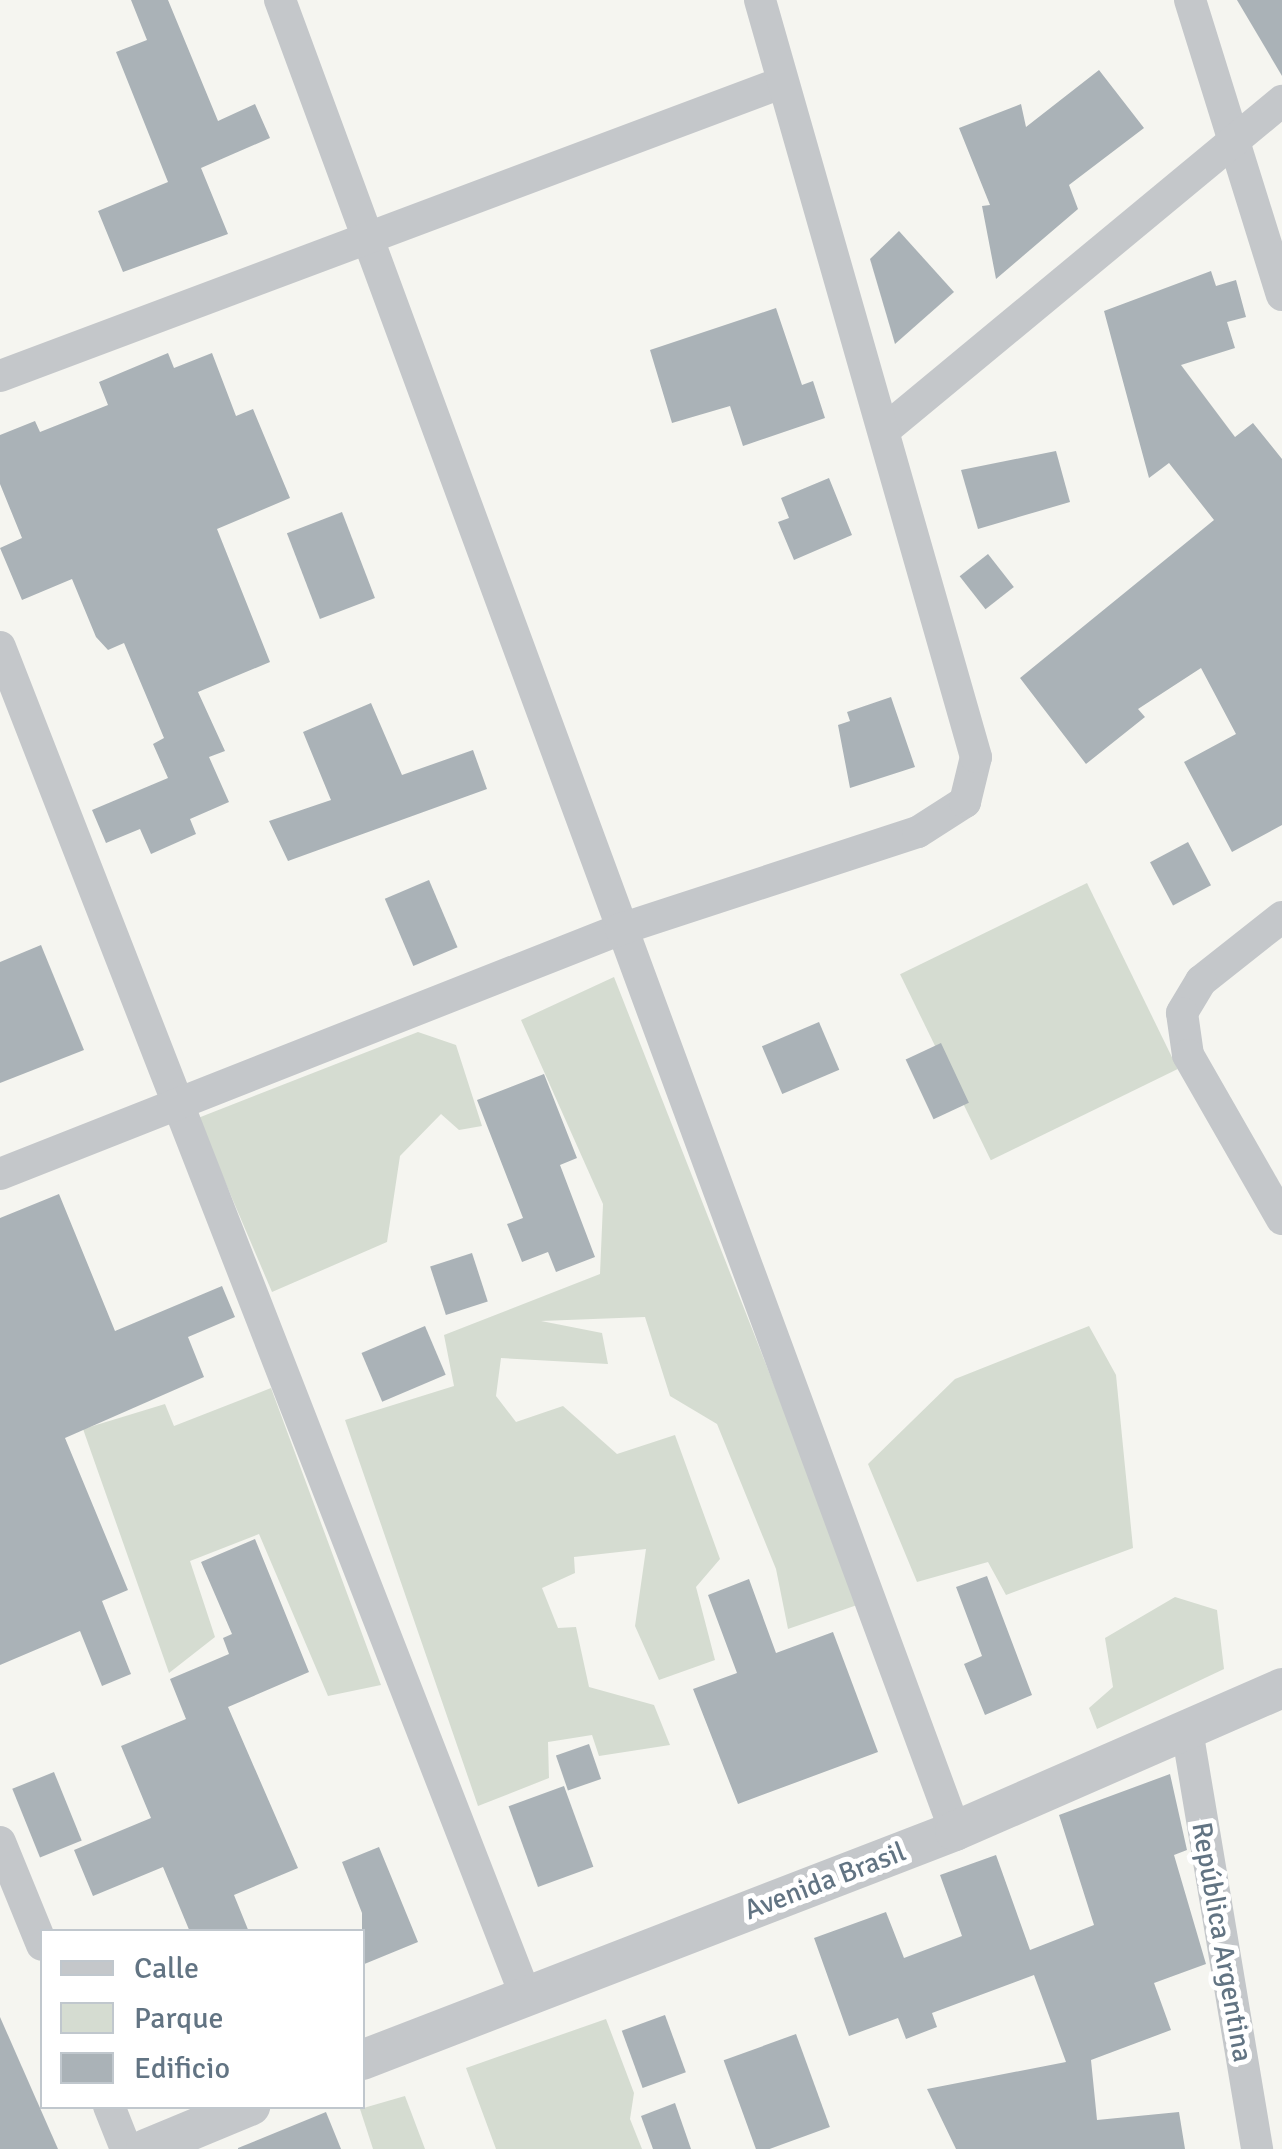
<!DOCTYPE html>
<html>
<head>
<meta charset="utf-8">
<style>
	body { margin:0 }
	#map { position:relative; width:1282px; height:2149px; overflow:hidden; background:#f5f5f0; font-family:Signika,sans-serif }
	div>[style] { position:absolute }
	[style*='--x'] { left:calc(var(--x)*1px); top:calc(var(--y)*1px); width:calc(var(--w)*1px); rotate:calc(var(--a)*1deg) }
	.green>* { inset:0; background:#d5dcd1; transform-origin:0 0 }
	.building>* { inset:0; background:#aab2b7; transform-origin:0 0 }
	.minor>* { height:32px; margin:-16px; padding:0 16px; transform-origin:16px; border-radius:16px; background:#c4c7ca }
	.tertiary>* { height:40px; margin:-20px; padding:0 20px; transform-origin:20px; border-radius:20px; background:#c4c7ca }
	span { translate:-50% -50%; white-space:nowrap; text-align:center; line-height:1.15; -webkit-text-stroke:10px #fff; paint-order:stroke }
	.street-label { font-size:28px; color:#627483 }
	.legend { position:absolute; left:40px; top:1929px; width:325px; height:180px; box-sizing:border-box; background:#fff; border:2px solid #c0c7cd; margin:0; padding:12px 18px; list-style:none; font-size:30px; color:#627483 }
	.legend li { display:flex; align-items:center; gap:20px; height:50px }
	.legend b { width:50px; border:2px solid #c0c7cd }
</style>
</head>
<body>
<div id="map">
	<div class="green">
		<i style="left:1087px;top:883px;width:207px;height:208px;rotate:64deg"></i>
		<i style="clip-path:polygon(614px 977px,860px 1604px,788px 1629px,776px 1569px,717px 1424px,670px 1396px,645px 1317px,541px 1321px,602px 1333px,608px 1364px,501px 1358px,496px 1396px,516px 1422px,563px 1406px,617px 1454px,675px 1435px,720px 1559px,696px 1587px,715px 1660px,659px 1680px,635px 1626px,646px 1549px,574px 1557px,575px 1573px,542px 1588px,558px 1628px,576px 1627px,589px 1687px,654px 1705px,670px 1745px,599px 1756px,592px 1735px,548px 1742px,549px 1778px,478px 1806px,345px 1420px,454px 1386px,444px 1335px,600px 1274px,603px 1204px,521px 1020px)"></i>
		<i style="clip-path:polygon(418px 1032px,456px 1045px,482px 1126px,459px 1130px,441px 1114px,400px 1156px,387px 1242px,272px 1292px,198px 1118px)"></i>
		<i style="clip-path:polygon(1089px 1326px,1116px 1375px,1133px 1548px,1006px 1595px,988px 1562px,917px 1582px,868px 1464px,955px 1379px)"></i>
		<i style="clip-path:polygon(271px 1388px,381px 1685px,328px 1696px,259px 1534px,190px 1561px,215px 1637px,169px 1673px,83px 1429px,165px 1404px,174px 1426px)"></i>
		<i style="clip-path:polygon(1175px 1597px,1217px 1610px,1224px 1669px,1097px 1729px,1089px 1708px,1113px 1687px,1105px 1638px)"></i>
		<i style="clip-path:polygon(606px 2019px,634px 2093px,630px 2119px,642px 2149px,496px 2149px,466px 2068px)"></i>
		<i style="clip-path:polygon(405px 2096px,425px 2149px,373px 2149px,360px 2109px)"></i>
	</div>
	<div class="building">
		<i style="clip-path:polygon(131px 0,168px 0,218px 121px,255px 104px,270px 138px,201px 168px,228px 234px,123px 272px,98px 211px,168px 182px,116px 52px,147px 40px)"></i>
		<i style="clip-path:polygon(1237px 0,1282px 0,1282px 76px)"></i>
		<i style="clip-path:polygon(1099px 70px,1144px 128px,1069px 185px,1078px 209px,996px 279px,982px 206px,990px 205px,959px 128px,1021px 104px,1026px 127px)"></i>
		<i style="clip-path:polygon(899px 231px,954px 292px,895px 344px,870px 259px)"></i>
		<i style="clip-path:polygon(1211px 271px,1216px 286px,1236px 280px,1246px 317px,1227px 322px,1235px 348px,1181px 365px,1235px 437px,1253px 423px,1282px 459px,1282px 825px,1232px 852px,1184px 762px,1236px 734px,1201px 668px,1138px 709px,1145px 717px,1086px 764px,1020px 678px,1214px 520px,1169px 463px,1149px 478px,1104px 311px)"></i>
		<i style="clip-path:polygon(776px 308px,802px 385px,813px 381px,825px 418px,743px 446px,730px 406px,672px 423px,650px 350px)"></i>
		<i style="clip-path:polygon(168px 353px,174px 368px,212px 353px,236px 416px,253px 409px,290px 498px,217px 529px,270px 662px,198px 692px,225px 751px,209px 757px,229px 802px,190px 819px,196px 834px,151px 854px,140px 829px,106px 843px,92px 810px,168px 778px,153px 744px,164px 738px,124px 643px,108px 650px,96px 637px,72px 579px,22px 600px,0 548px,22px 538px,0 484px,0 435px,35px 421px,40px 432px,108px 405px,99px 382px)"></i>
		<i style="clip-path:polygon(1056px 451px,1070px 502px,978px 529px,961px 470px)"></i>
		<i style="clip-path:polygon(829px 478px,852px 535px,794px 560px,778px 522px,789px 518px,781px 498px)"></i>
		<i style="left:342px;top:512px;width:92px;height:59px;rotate:69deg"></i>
		<i style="left:988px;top:554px;width:42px;height:36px;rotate:52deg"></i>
		<i style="clip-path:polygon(891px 697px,915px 767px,850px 788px,838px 725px,850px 721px,847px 712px)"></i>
		<i style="clip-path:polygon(371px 703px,402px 775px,473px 750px,487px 789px,288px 861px,269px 821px,331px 800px,303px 732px)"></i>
		<i style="left:1188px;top:842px;width:49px;height:43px;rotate:62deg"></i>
		<i style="left:429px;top:880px;width:73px;height:48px;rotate:67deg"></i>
		<i style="clip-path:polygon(41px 945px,84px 1050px,0 1083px,0 962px)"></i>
		<i style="left:819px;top:1022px;width:52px;height:62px;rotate:67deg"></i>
		<i style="left:941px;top:1043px;width:66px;height:39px;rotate:65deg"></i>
		<i style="clip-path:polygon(544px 1074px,577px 1158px,560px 1165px,595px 1257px,556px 1272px,548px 1252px,522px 1262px,507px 1224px,523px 1218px,477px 1100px)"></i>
		<i style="clip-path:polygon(59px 1194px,115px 1331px,222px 1286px,235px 1317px,188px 1337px,204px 1377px,65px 1438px,128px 1590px,102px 1601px,131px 1674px,102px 1686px,80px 1631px,0 1665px,0 1218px)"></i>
		<i style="left:472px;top:1253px;width:51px;height:44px;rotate:72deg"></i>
		<i style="left:425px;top:1326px;width:53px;height:69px;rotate:67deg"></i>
		<i style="clip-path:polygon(255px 1539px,309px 1672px,228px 1707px,298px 1868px,234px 1895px,249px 1932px,190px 1932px,163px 1867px,93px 1896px,74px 1850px,151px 1818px,121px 1746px,186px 1719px,170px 1679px,229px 1654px,223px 1638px,232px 1634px,201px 1562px)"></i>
		<i style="clip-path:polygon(987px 1576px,1032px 1695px,985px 1715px,964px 1664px,982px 1656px,956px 1587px)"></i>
		<i style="clip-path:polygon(749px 1579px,776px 1653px,833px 1632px,878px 1752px,738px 1804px,693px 1689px,737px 1673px,708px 1595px)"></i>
		<i style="left:589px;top:1744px;width:37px;height:35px;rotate:71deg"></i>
		<i style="left:54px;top:1772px;width:74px;height:45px;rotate:68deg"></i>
		<i style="clip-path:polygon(1170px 1774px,1187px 1850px,1174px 1855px,1206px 1964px,1154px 1983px,1171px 2030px,1091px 2060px,1097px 2120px,1179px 2112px,1185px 2149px,956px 2149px,927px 2089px,1066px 2062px,1034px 1975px,932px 2013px,937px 2027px,906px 2039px,898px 2018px,849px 2036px,814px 1938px,886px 1912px,904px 1958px,962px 1936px,940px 1875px,996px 1855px,1030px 1950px,1094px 1925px,1059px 1815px)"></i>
		<i style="left:564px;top:1786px;width:86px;height:59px;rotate:70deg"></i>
		<i style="clip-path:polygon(379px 1847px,418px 1942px,362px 1965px,362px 1913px,342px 1862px)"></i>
		<i style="left:665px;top:2015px;width:61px;height:46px;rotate:70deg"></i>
		<i style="clip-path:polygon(0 2017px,58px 2149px,0 2149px)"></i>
		<i style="left:796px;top:2034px;width:99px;height:77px;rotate:70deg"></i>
		<i style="clip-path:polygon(675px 2103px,691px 2149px,653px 2149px,641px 2116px)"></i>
		<i style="clip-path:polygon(326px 2112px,341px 2149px,238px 2149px,238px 2148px)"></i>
	</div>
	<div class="minor">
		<i style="--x:280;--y:0;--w:1951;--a:69.76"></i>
		<i style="--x:1190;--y:0;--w:309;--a:72.7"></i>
		<i style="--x:0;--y:376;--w:834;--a:-20.56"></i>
		<i style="--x:887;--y:428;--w:513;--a:-39.62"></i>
		<i style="--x:0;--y:647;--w:1446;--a:68.71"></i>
		<i style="--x:1282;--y:917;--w:103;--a:141.7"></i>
		<i style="--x:1201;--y:981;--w:37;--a:121"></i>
		<i style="--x:1182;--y:1013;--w:42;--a:81.9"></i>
		<i style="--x:1188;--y:1055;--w:189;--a:60.2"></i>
		<i style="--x:0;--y:1174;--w:668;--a:-21.53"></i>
		<i style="--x:621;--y:929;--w:312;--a:-18.1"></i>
		<i style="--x:918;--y:832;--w:56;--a:-32.6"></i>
		<i style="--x:965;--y:802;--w:46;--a:-76.3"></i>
		<i style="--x:976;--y:757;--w:787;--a:-105.93"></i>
		<i style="--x:1188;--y:1736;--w:419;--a:80.5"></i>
		<i style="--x:0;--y:1842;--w:111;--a:67.8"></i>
		<i style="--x:109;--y:2106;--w:46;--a:68.4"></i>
	</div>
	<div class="tertiary">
		<i style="--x:362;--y:2060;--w:636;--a:-21.12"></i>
		<i style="--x:955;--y:1831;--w:357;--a:-23.6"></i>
		<i style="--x:146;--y:2149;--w:113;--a:-22.5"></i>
	</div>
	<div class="street-label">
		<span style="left:825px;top:1881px;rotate:-21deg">Avenida Brasil</span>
		<span style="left:1222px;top:1942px;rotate:80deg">República Argentina</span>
	</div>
	<ul class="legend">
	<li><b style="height:12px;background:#c4c7ca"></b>Calle</li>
	<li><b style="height:28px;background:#d5dcd1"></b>Parque</li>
	<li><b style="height:28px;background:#aab2b7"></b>Edificio</li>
	</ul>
</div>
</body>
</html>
